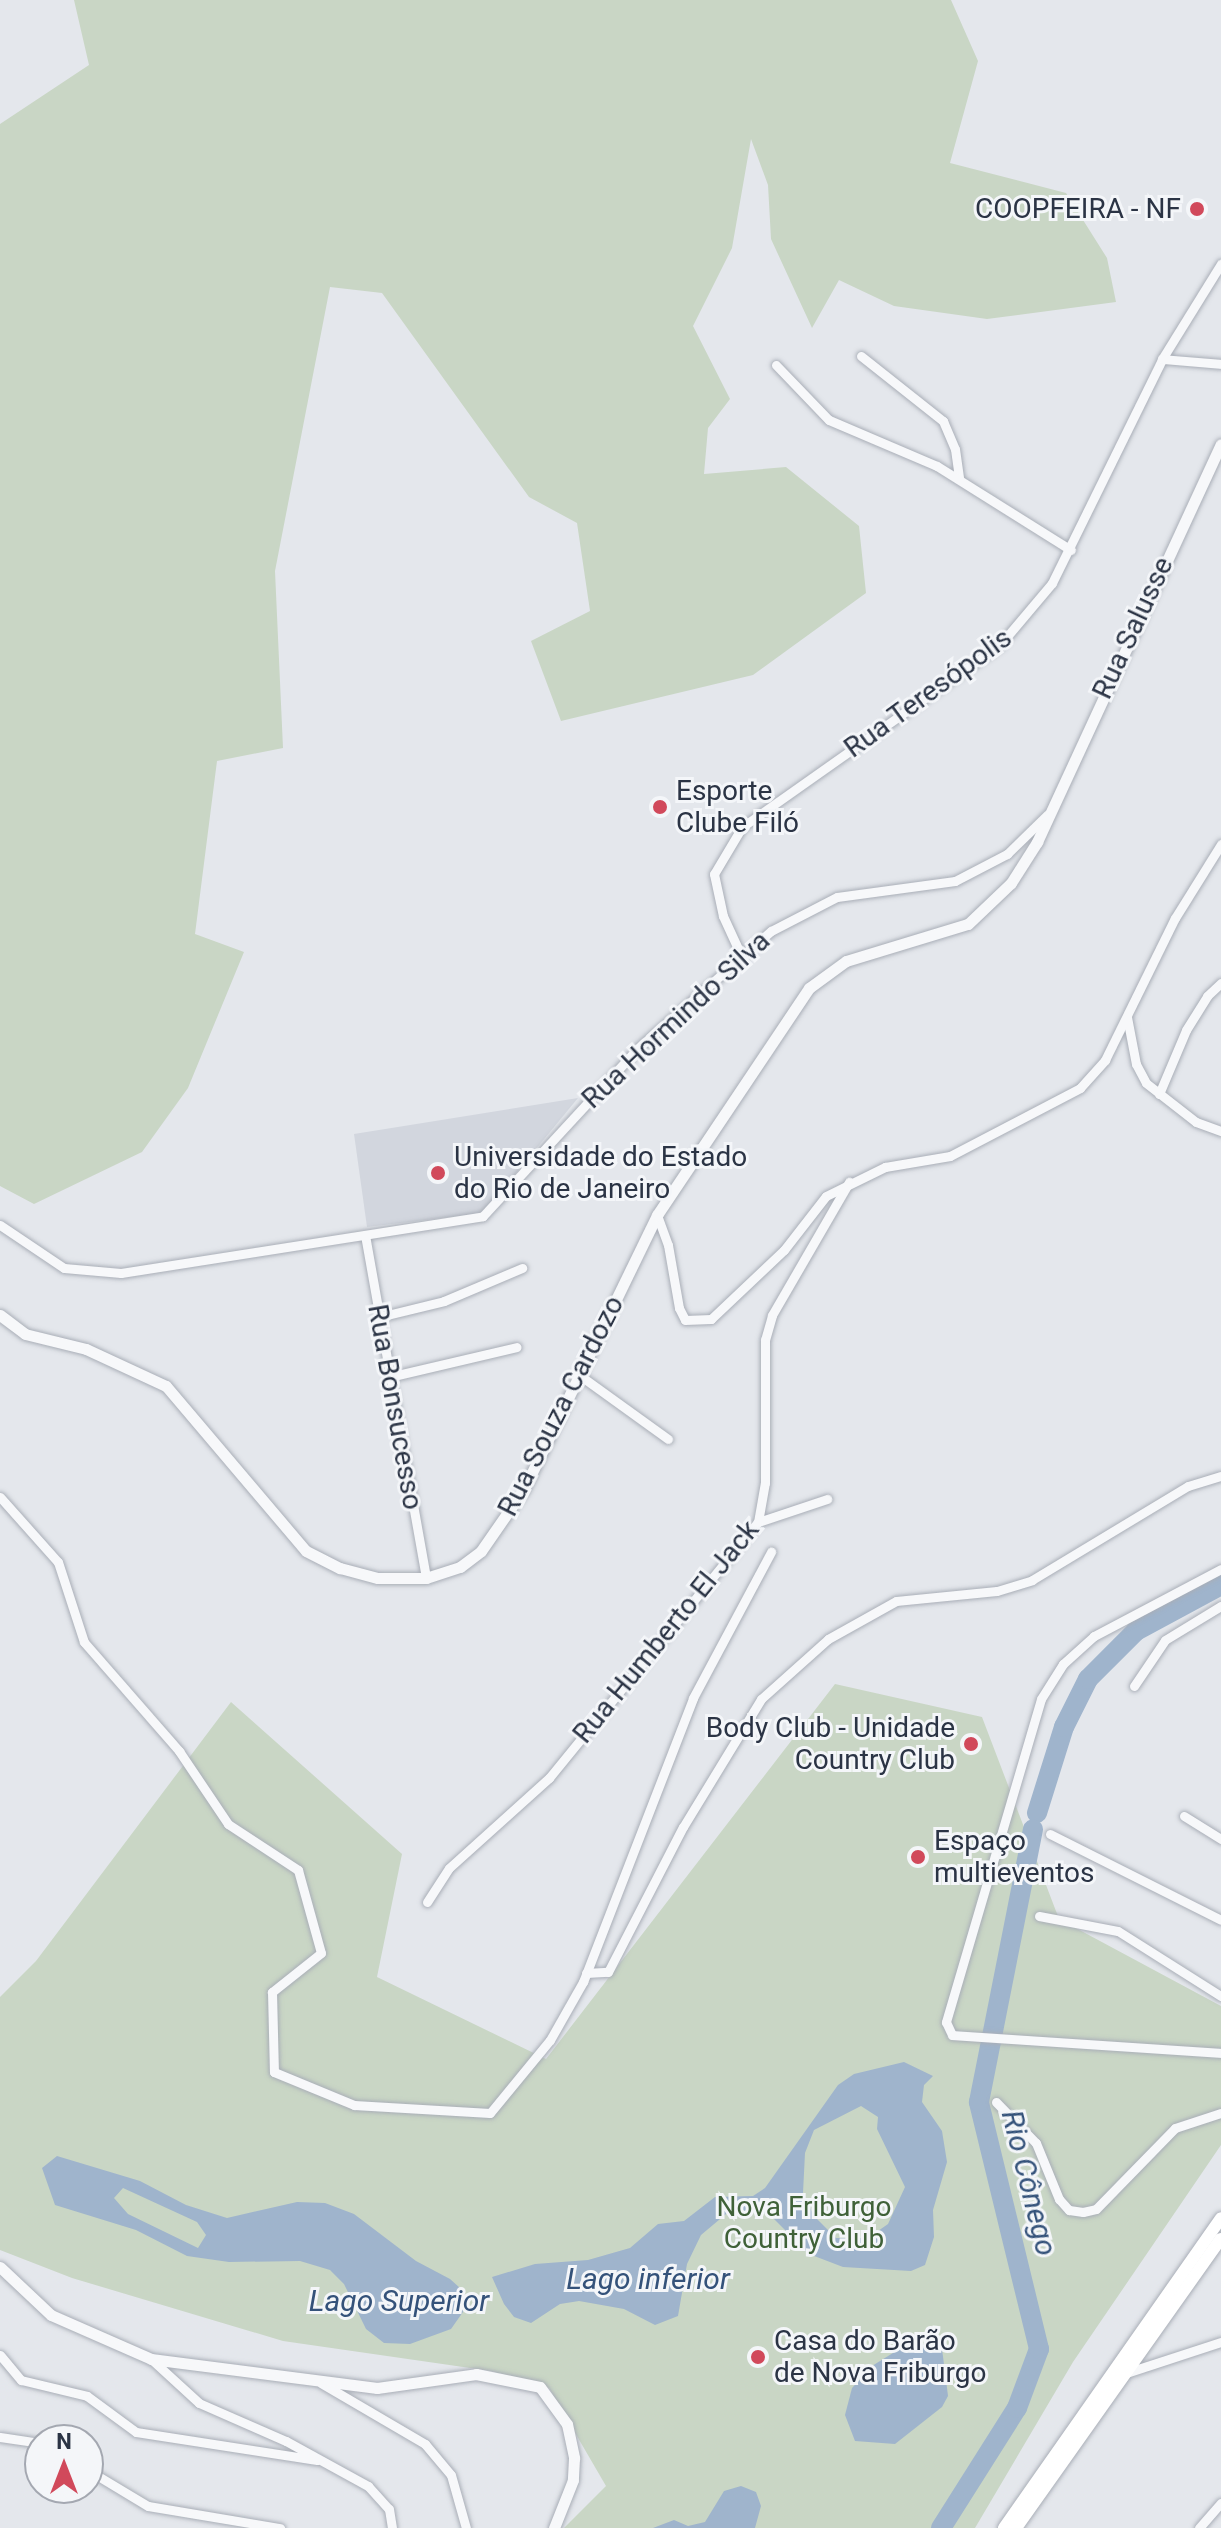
<!DOCTYPE html>
<html>
<head>
<meta charset="utf-8">
<style>
	body { margin:0 }
	#map { position:relative; width:1221px; height:2528px; overflow:hidden; background:#e4e7ec; font-family:Roboto,sans-serif }
	div>[style] { position:absolute }
	[style*='--x'] { left:calc(var(--x)*1px); top:calc(var(--y)*1px); width:calc(var(--w)*1px); rotate:calc(var(--a)*1deg) }
	.built>* { inset:0; background:#d2d6de }
	.green>* { inset:0; background:#c9d6c5 }
	.water>* { inset:0; background:#9fb4cc }
	.river>* { height:20px; margin:-10px; padding:0 10px; transform-origin:10px; border-radius:10px; background:#9fb4cc }
	.roads { filter:drop-shadow(0 0 2px #a9aeb7) drop-shadow(0 0 2px #a9aeb7) }
	.minor>* { height:9px; margin:-4.5px; padding:0 4.5px; transform-origin:4.5px; border-radius:4.5px; background:#f7f8fa }
	.tertiary>* { height:11px; margin:-5.5px; padding:0 5.5px; transform-origin:5.5px; border-radius:5.5px; background:#f7f8fa }
	.secondary>* { height:12px; margin:-6px; padding:0 6px; transform-origin:6px; border-radius:6px; background:#fff }
	.dots>* { width:22px; height:22px; translate:-50% -50%; box-sizing:border-box; border:4px solid #f4f6f9; border-radius:50% }
	span { translate:-50% -50%; white-space:nowrap; text-align:center; line-height:1.15; -webkit-text-stroke:6px #f4f6f9; paint-order:stroke }
	.poi-label { font-size:28px; color:#2b3445 }
	.right { translate:-100% -50%; text-align:right }
	.left { translate:0 -50%; text-align:left }
	.street-label { font-size:28px; color:#2b3445 }
	.park-label { font-size:28px; color:#3f6138 }
	.water-label { font-size:30px; color:#34527a; font-style:italic }
	.north { position:absolute; left:24px; top:2424px; width:80px; height:80px; box-sizing:border-box; background:#f4f6f9; border:2px solid #a4a8b1; border-radius:50%; rotate:0deg; font-size:22px; font-weight:700; line-height:32px; text-align:center; color:#2b3445 }
	.north::after { content:''; display:block; margin:auto; width:28px; height:36px; background:#d1495b; clip-path:polygon(50% 0,100% 100%,50% 72%,0 100%) }
</style>
</head>
<body>
<div id="map">
	<div class="built">
		<i style="clip-path:polygon(578px 1098px,483px 1213px,367px 1227px,354px 1134px)"></i>
	</div>
	<div class="green">
		<i style="clip-path:polygon(74px 0,951px 0,978px 61px,950px 163px,1066px 193px,1107px 258px,1116px 302px,987px 319px,894px 306px,839px 280px,812px 328px,771px 239px,768px 185px,751px 139px,732px 248px,693px 326px,730px 399px,708px 428px,704px 474px,786px 467px,859px 526px,866px 593px,753px 675px,561px 721px,531px 641px,590px 611px,577px 523px,529px 497px,382px 293px,330px 287px,275px 571px,283px 748px,217px 761px,195px 934px,244px 952px,188px 1088px,142px 1152px,34px 1204px,0 1186px,0 124px,89px 65px)"></i>
		<i style="clip-path:polygon(835px 1684px,982px 1717px,1059px 1919px,1221px 2006px,1221px 2145px,1073px 2362px,975px 2528px,564px 2528px,606px 2486px,549px 2388px,491px 2371px,283px 2341px,72px 2278px,0 2250px,0 1997px,36px 1961px,231px 1702px,402px 1854px,377px 1977px,546px 2059px)"></i>
	</div>
	<div class="water">
		<i style="clip-path:polygon(evenodd,904px 2062px,933px 2076px,924px 2085px,922px 2102px,942px 2131px,947px 2162px,933px 2210px,934px 2237px,925px 2265px,911px 2271px,843px 2267px,809px 2254px,769px 2214px,732px 2209px,701px 2235px,687px 2264px,678px 2316px,655px 2325px,624px 2309px,579px 2301px,560px 2304px,531px 2323px,514px 2317px,504px 2304px,492px 2277px,535px 2264px,588px 2260px,630px 2248px,658px 2224px,684px 2221px,715px 2197px,753px 2196px,765px 2188px,838px 2085px,854px 2074px,904px 2062px,861px 2106px,878px 2117px,877px 2129px,905px 2187px,888px 2224px,868px 2238px,836px 2238px,814px 2216px,803px 2193px,805px 2153px,814px 2130px,861px 2106px)"></i>
		<i style="clip-path:polygon(evenodd,57px 2156px,140px 2181px,186px 2205px,227px 2218px,297px 2202px,325px 2203px,354px 2214px,416px 2261px,450px 2279px,460px 2288px,463px 2312px,451px 2329px,410px 2344px,384px 2343px,366px 2329px,344px 2284px,330px 2270px,300px 2261px,229px 2262px,187px 2256px,136px 2230px,55px 2205px,42px 2168px,57px 2156px,123px 2188px,197px 2222px,206px 2235px,198px 2248px,128px 2214px,114px 2198px,123px 2188px)"></i>
		<i style="clip-path:polygon(941px 2341px,948px 2396px,942px 2407px,895px 2444px,855px 2441px,845px 2415px,852px 2388px,872px 2366px,901px 2348px)"></i>
		<i style="clip-path:polygon(741px 2486px,756px 2492px,761px 2506px,755px 2528px,653px 2528px,674px 2520px,688px 2526px,705px 2522px,724px 2491px)"></i>
	</div>
	<div class="river">
		<i style="--x:1037;--y:1813;--w:90;--a:-72.6"></i>
		<i style="--x:1064;--y:1727;--w:54;--a:-63.4"></i>
		<i style="--x:1088;--y:1679;--w:68;--a:-45"></i>
		<i style="--x:1136;--y:1631;--w:97;--a:-28.4"></i>
		<i style="--x:941;--y:2528;--w:142;--a:-57.7"></i>
		<i style="--x:1017;--y:2408;--w:63;--a:-69.6"></i>
		<i style="--x:1039;--y:2349;--w:254;--a:-103.7"></i>
		<i style="--x:979;--y:2102;--w:278;--a:-78.8"></i>
	</div>
	<div class="roads">
		<div class="minor">
			<i style="--x:861;--y:356;--w:105;--a:38.4"></i>
			<i style="--x:943;--y:421;--w:30;--a:67"></i>
			<i style="--x:955;--y:449;--w:29;--a:82"></i>
			<i style="--x:1162;--y:359;--w:112;--a:-58.2"></i>
			<i style="--x:776;--y:365;--w:76;--a:46.1"></i>
			<i style="--x:829;--y:420;--w:117;--a:23.1"></i>
			<i style="--x:937;--y:466;--w:158;--a:32.1"></i>
			<i style="--x:740;--y:953;--w:41;--a:-114.7"></i>
			<i style="--x:723;--y:916;--w:43;--a:-102.1"></i>
			<i style="--x:714;--y:874;--w:55;--a:-59.2"></i>
			<i style="--x:742;--y:827;--w:314;--a:-35.2"></i>
			<i style="--x:999;--y:646;--w:82;--a:-49.9"></i>
			<i style="--x:1052;--y:583;--w:250;--a:-63.8"></i>
			<i style="--x:1162;--y:359;--w:59;--a:4.8"></i>
			<i style="--x:1127;--y:1017;--w:48;--a:79.2"></i>
			<i style="--x:1136;--y:1064;--w:21;--a:62"></i>
			<i style="--x:1146;--y:1083;--w:63;--a:38"></i>
			<i style="--x:1196;--y:1122;--w:27;--a:20"></i>
			<i style="--x:1159;--y:1094;--w:69;--a:-67.1"></i>
			<i style="--x:1186;--y:1030;--w:40;--a:-58"></i>
			<i style="--x:1207;--y:996;--w:19;--a:-43"></i>
			<i style="--x:657;--y:1215;--w:32;--a:70"></i>
			<i style="--x:668;--y:1245;--w:64;--a:80.1"></i>
			<i style="--x:679;--y:1308;--w:13;--a:63"></i>
			<i style="--x:685;--y:1320;--w:26;--a:-2"></i>
			<i style="--x:711;--y:1319;--w:100;--a:-43.4"></i>
			<i style="--x:784;--y:1250;--w:68;--a:-52.1"></i>
			<i style="--x:826;--y:1196;--w:66;--a:-26.2"></i>
			<i style="--x:885;--y:1167;--w:66;--a:-9.6"></i>
			<i style="--x:950;--y:1156;--w:147;--a:-27.6"></i>
			<i style="--x:1080;--y:1088;--w:38;--a:-48"></i>
			<i style="--x:1105;--y:1060;--w:158;--a:-63.8"></i>
			<i style="--x:1175;--y:918;--w:87;--a:-58.1"></i>
			<i style="--x:0;--y:1225;--w:77;--a:33.9"></i>
			<i style="--x:64;--y:1268;--w:57;--a:5"></i>
			<i style="--x:121;--y:1273;--w:366;--a:-8.9"></i>
			<i style="--x:483;--y:1216;--w:226;--a:-47.3"></i>
			<i style="--x:636;--y:1050;--w:180;--a:-41.4"></i>
			<i style="--x:771;--y:931;--w:74;--a:-27.3"></i>
			<i style="--x:837;--y:897;--w:119;--a:-7.7"></i>
			<i style="--x:955;--y:881;--w:59;--a:-27.4"></i>
			<i style="--x:1007;--y:854;--w:56;--a:-44.3"></i>
			<i style="--x:365;--y:1235;--w:348;--a:79.9"></i>
			<i style="--x:379;--y:1317;--w:67;--a:-13.8"></i>
			<i style="--x:444;--y:1301;--w:85;--a:-22.9"></i>
			<i style="--x:389;--y:1377;--w:131;--a:-13.2"></i>
			<i style="--x:582;--y:1377;--w:106;--a:35.8"></i>
			<i style="--x:0;--y:1497;--w:87;--a:48.3"></i>
			<i style="--x:58;--y:1562;--w:84;--a:72"></i>
			<i style="--x:84;--y:1642;--w:145;--a:48.9"></i>
			<i style="--x:179;--y:1751;--w:88;--a:56.1"></i>
			<i style="--x:228;--y:1824;--w:84;--a:33.3"></i>
			<i style="--x:298;--y:1870;--w:86;--a:74.5"></i>
			<i style="--x:321;--y:1953;--w:63;--a:141.5"></i>
			<i style="--x:272;--y:1992;--w:80;--a:88.6"></i>
			<i style="--x:274;--y:2072;--w:87;--a:22.4"></i>
			<i style="--x:354;--y:2105;--w:136;--a:3.4"></i>
			<i style="--x:490;--y:2113;--w:94;--a:-50.6"></i>
			<i style="--x:550;--y:2040;--w:67;--a:-60.4"></i>
			<i style="--x:583;--y:1982;--w:305;--a:-68.8"></i>
			<i style="--x:693;--y:1698;--w:166;--a:-61.9"></i>
			<i style="--x:758;--y:1522;--w:73;--a:-18.4"></i>
			<i style="--x:1221;--y:1569;--w:144;--a:152.2"></i>
			<i style="--x:1094;--y:1636;--w:42;--a:137.9"></i>
			<i style="--x:1063;--y:1664;--w:41;--a:122.2"></i>
			<i style="--x:1041;--y:1699;--w:337;--a:106.4"></i>
			<i style="--x:946;--y:2022;--w:14;--a:65"></i>
			<i style="--x:952;--y:2035;--w:270;--a:3.8"></i>
			<i style="--x:1134;--y:1686;--w:55;--a:-56"></i>
			<i style="--x:1165;--y:1640;--w:66;--a:-31.3"></i>
			<i style="--x:1184;--y:1816;--w:44;--a:31.9"></i>
			<i style="--x:1050;--y:1834;--w:191;--a:26.7"></i>
			<i style="--x:427;--y:1902;--w:40;--a:-57.1"></i>
			<i style="--x:449;--y:1868;--w:135;--a:-42"></i>
			<i style="--x:549;--y:1778;--w:330;--a:-50.8"></i>
			<i style="--x:758;--y:1522;--w:40;--a:-80"></i>
			<i style="--x:765;--y:1483;--w:143;--a:-90"></i>
			<i style="--x:765;--y:1340;--w:26;--a:-74"></i>
			<i style="--x:772;--y:1315;--w:154;--a:-59.9"></i>
			<i style="--x:1039;--y:1916;--w:80;--a:10.8"></i>
			<i style="--x:1118;--y:1931;--w:122;--a:32.3"></i>
			<i style="--x:586;--y:1973;--w:22;--a:-3"></i>
			<i style="--x:608;--y:1972;--w:163;--a:-62.7"></i>
			<i style="--x:683;--y:1827;--w:150;--a:-58.6"></i>
			<i style="--x:761;--y:1699;--w:90;--a:-41.8"></i>
			<i style="--x:828;--y:1639;--w:78;--a:-29.2"></i>
			<i style="--x:896;--y:1601;--w:101;--a:-5.7"></i>
			<i style="--x:997;--y:1591;--w:37;--a:-17"></i>
			<i style="--x:1032;--y:1580;--w:182;--a:-31.1"></i>
			<i style="--x:1188;--y:1486;--w:34;--a:-17"></i>
			<i style="--x:996;--y:2102;--w:57;--a:45.7"></i>
			<i style="--x:1036;--y:2143;--w:61;--a:67.7"></i>
			<i style="--x:1059;--y:2199;--w:15;--a:48"></i>
			<i style="--x:1069;--y:2210;--w:14;--a:8"></i>
			<i style="--x:1083;--y:2212;--w:13;--a:-13"></i>
			<i style="--x:1096;--y:2209;--w:113;--a:-45.7"></i>
			<i style="--x:1175;--y:2128;--w:48;--a:-18.1"></i>
			<i style="--x:0;--y:2355;--w:33;--a:50"></i>
			<i style="--x:21;--y:2380;--w:68;--a:13.6"></i>
			<i style="--x:87;--y:2396;--w:61;--a:36.3"></i>
			<i style="--x:136;--y:2432;--w:183;--a:8.8"></i>
			<i style="--x:151;--y:2359;--w:65;--a:42.5"></i>
			<i style="--x:199;--y:2403;--w:95;--a:23.6"></i>
			<i style="--x:286;--y:2441;--w:94;--a:28.8"></i>
			<i style="--x:368;--y:2486;--w:31;--a:48"></i>
			<i style="--x:389;--y:2509;--w:19;--a:81"></i>
			<i style="--x:1126;--y:2373;--w:100;--a:-18.1"></i>
			<i style="--x:321;--y:2383;--w:121;--a:30.4"></i>
			<i style="--x:425;--y:2444;--w:40;--a:50"></i>
			<i style="--x:451;--y:2475;--w:55;--a:74.2"></i>
			<i style="--x:0;--y:2437;--w:40;--a:8.5"></i>
			<i style="--x:88;--y:2470;--w:70;--a:31"></i>
			<i style="--x:148;--y:2506;--w:134;--a:9.5"></i>
			<i style="--x:1199;--y:2528;--w:33;--a:-49"></i>
		</div>
		<div class="tertiary">
			<i style="--x:0;--y:1315;--w:31;--a:37"></i>
			<i style="--x:25;--y:1334;--w:63;--a:13.8"></i>
			<i style="--x:86;--y:1349;--w:88;--a:24.8"></i>
			<i style="--x:166;--y:1386;--w:216;--a:49.7"></i>
			<i style="--x:306;--y:1551;--w:38;--a:27"></i>
			<i style="--x:340;--y:1568;--w:39;--a:15"></i>
			<i style="--x:378;--y:1578;--w:48;--a:0"></i>
			<i style="--x:426;--y:1578;--w:36;--a:-18"></i>
			<i style="--x:460;--y:1567;--w:26;--a:-37"></i>
			<i style="--x:481;--y:1551;--w:75;--a:-55.3"></i>
			<i style="--x:524;--y:1489;--w:305;--a:-64.1"></i>
			<i style="--x:657;--y:1215;--w:273;--a:-56.2"></i>
			<i style="--x:809;--y:988;--w:46;--a:-36.1"></i>
			<i style="--x:846;--y:961;--w:127;--a:-16.9"></i>
			<i style="--x:968;--y:924;--w:59;--a:-43.6"></i>
			<i style="--x:1011;--y:883;--w:49;--a:-57.6"></i>
			<i style="--x:1037;--y:842;--w:438;--a:-65.2"></i>
			<i style="--x:0;--y:2267;--w:70;--a:43.3"></i>
			<i style="--x:51;--y:2315;--w:109;--a:23.7"></i>
			<i style="--x:151;--y:2359;--w:228;--a:7.3"></i>
			<i style="--x:377;--y:2388;--w:100;--a:-8"></i>
			<i style="--x:476;--y:2374;--w:65;--a:11.5"></i>
			<i style="--x:540;--y:2387;--w:46;--a:53.9"></i>
			<i style="--x:567;--y:2424;--w:35;--a:78"></i>
			<i style="--x:574;--y:2458;--w:22;--a:93"></i>
			<i style="--x:573;--y:2480;--w:52;--a:111.6"></i>
		</div>
		<div class="secondary">
			<i style="--x:1004;--y:2528;--w:378;--a:-55"></i>
			<i style="--x:1016;--y:2528;--w:354;--a:-54.7"></i>
		</div>
	</div>
	<div class="dots">
		<i style="left:1197px;top:209px;background:#d1495b"></i>
		<i style="left:660px;top:807px;background:#d1495b"></i>
		<i style="left:438px;top:1173px;background:#d1495b"></i>
		<i style="left:971px;top:1744px;background:#d1495b"></i>
		<i style="left:918px;top:1857px;background:#d1495b"></i>
		<i style="left:758px;top:2357px;background:#d1495b"></i>
	</div>
	<div class="poi-label">
		<span class="right" style="left:1181px;top:209px">COOPFEIRA - NF</span>
		<span class="left" style="left:676px;top:807px">Esporte<br>Clube Filó</span>
		<span class="left" style="left:454px;top:1173px">Universidade do Estado<br>do Rio de Janeiro</span>
		<span class="right" style="left:955px;top:1744px">Body Club - Unidade<br>Country Club</span>
		<span class="left" style="left:934px;top:1857px">Espaço<br>multieventos</span>
		<span class="left" style="left:774px;top:2357px">Casa do Barão<br>de Nova Friburgo</span>
	</div>
	<div class="street-label">
		<span style="left:1133px;top:628px;rotate:-65deg">Rua Salusse</span>
		<span style="left:928px;top:693px;rotate:-36deg">Rua Teresópolis</span>
		<span style="left:676px;top:1020px;rotate:-43deg">Rua Hormindo Silva</span>
		<span style="left:561px;top:1406px;rotate:-63deg">Rua Souza Cardozo</span>
		<span style="left:395px;top:1407px;rotate:80deg">Rua Bonsucesso</span>
		<span style="left:666px;top:1632px;rotate:-51deg">Rua Humberto El Jack</span>
	</div>
	<div class="park-label">
		<span style="left:804px;top:2223px">Nova Friburgo<br>Country Club</span>
	</div>
	<div class="water-label">
		<span style="left:1029px;top:2183px;rotate:76deg">Rio Cônego</span>
		<span style="left:648px;top:2279px">Lago inferior</span>
		<span style="left:399px;top:2301px">Lago Superior</span>
	</div>
	<div class="north">N</div>
</div>
</body>
</html>
